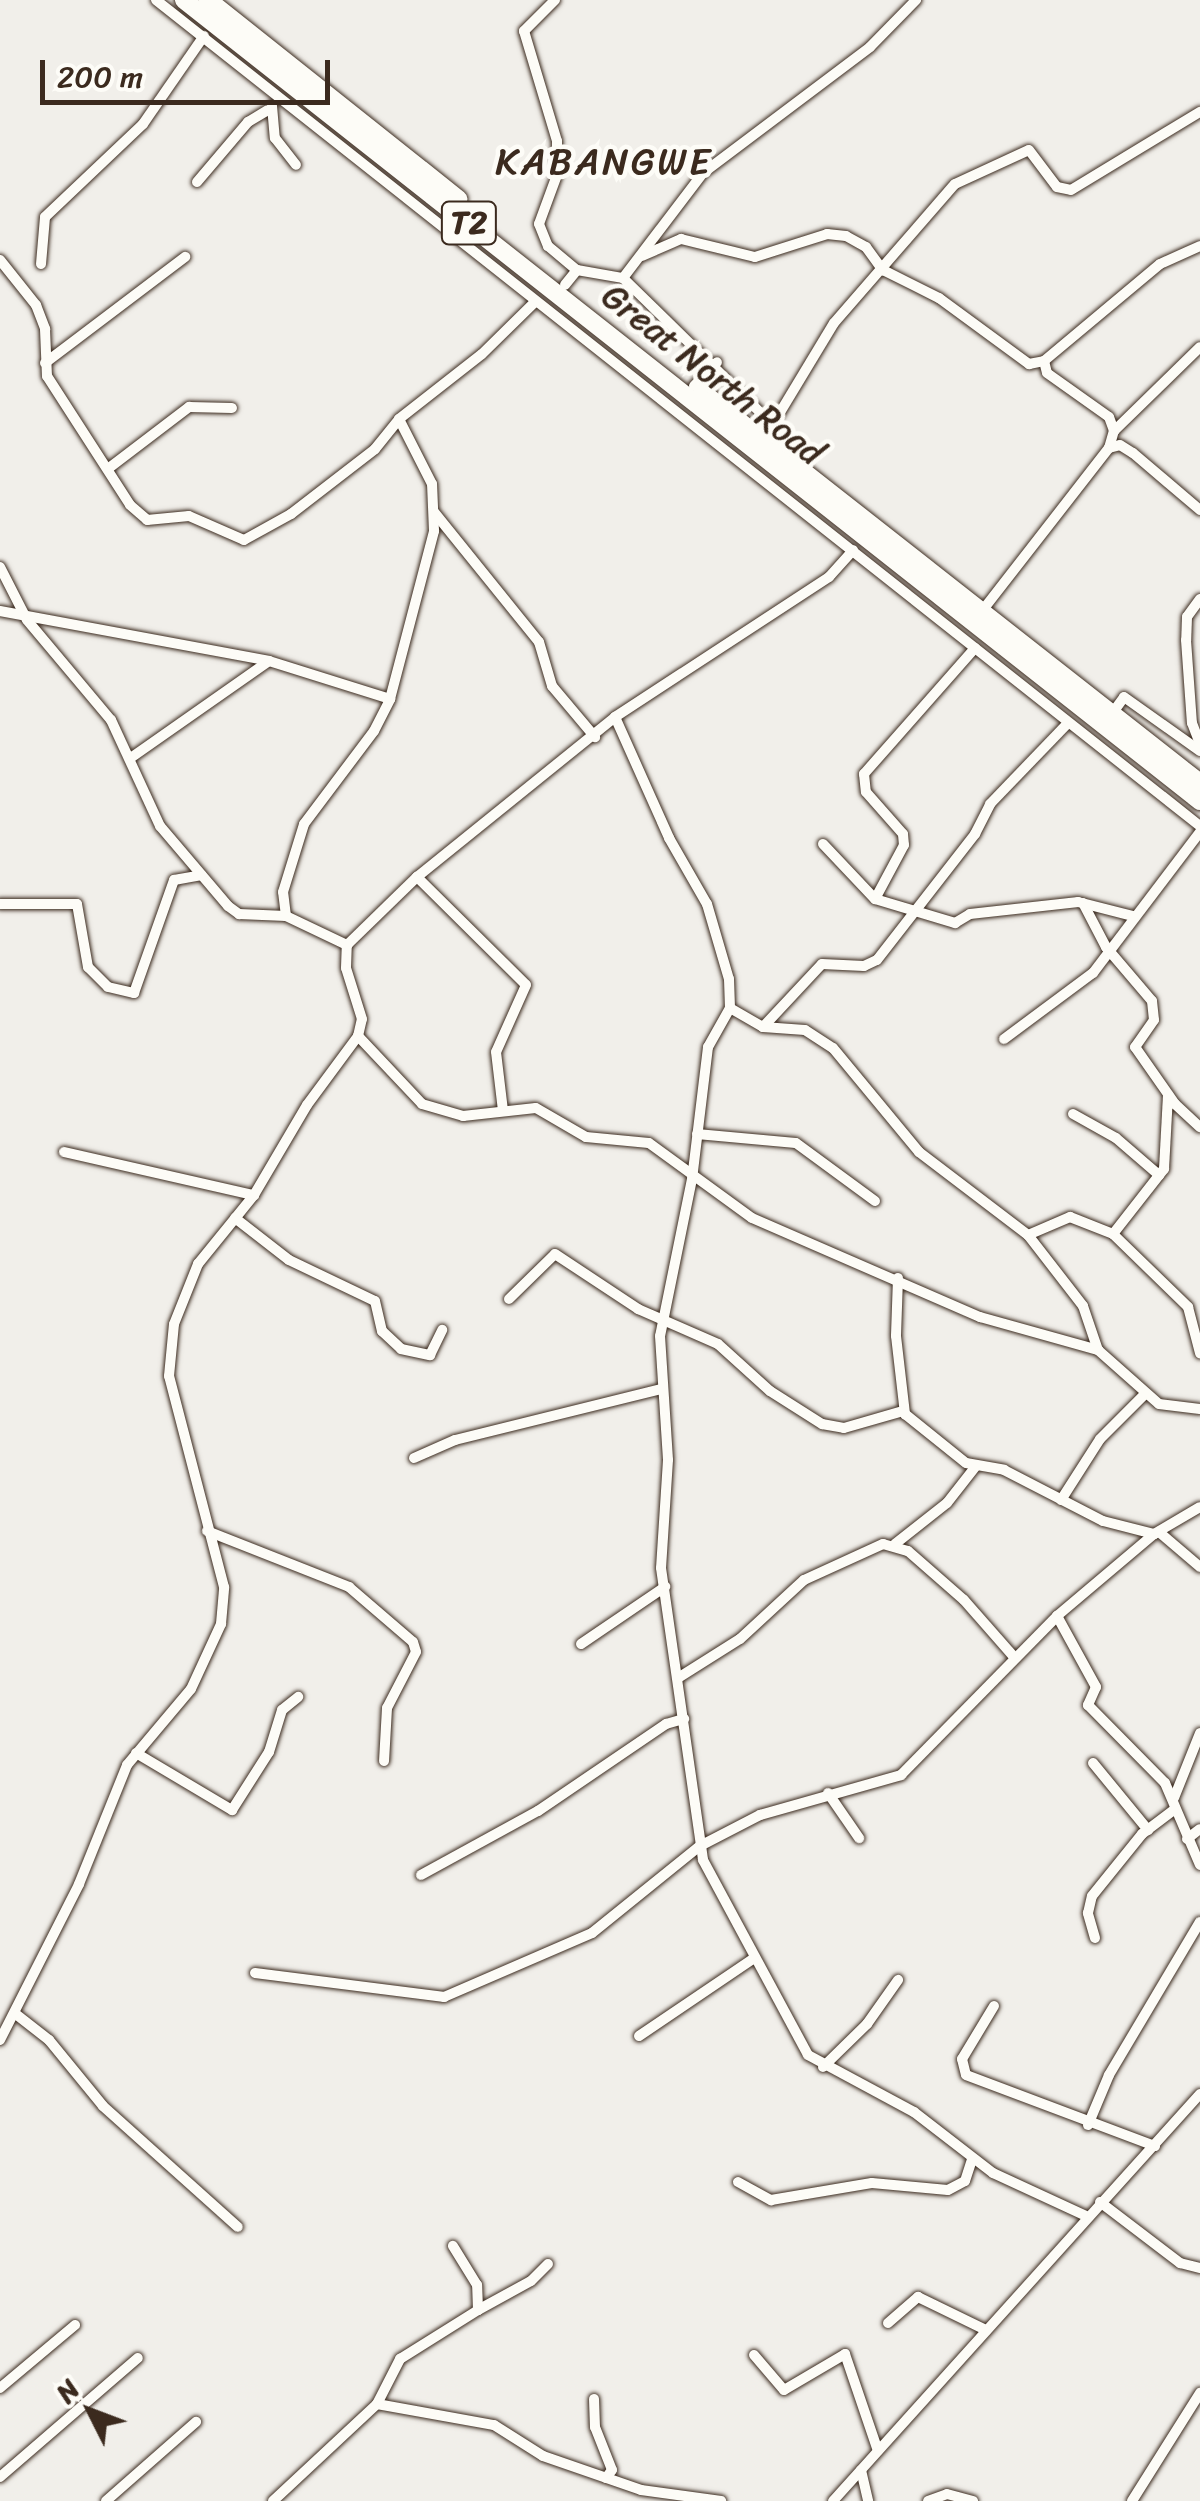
<!DOCTYPE html>
<html>
<head>
<meta charset="utf-8">
<style>
	body { margin:0 }
	#map { position:relative; width:1200px; height:2501px; overflow:hidden; background:#f1efea; font-family:Sriracha,sans-serif }
	div>[style] { position:absolute }
	[style*='--x'] { left:calc(var(--x)*1px); top:calc(var(--y)*1px); width:calc(var(--w)*1px); rotate:calc(var(--a)*1deg) }
	.roads { filter:drop-shadow(0 0 2px #3b2a1e) drop-shadow(0 0 2px #3b2a1e) }
	.street>* { height:10px; margin:-5px; padding:0 5px; transform-origin:5px; border-radius:5px; background:#fdfcf7 }
	.primary>* { height:18px; margin:-9px; padding:0 9px; transform-origin:9px; border-radius:9px; background:#fdfcf7 }
	span { translate:-50% -50%; white-space:nowrap; text-align:center; line-height:1.15; -webkit-text-stroke:9px #fdfcf7; paint-order:stroke }
	.shield-label span { padding:2px 8px; background:#fdfcf7; border:2px solid; border-radius:8px; -webkit-text-stroke-width:0 }
	.shield-label { font-size:32px; color:#3b2a1e; font-weight:700 }
	.street-label { font-size:35px; color:#3b2a1e }
	.neighbourhood-label { font-size:38px; color:#3b2a1e; letter-spacing:2.5px }
	.north { position:absolute; left:40px; top:2361px; width:100px; height:100px; -webkit-text-stroke:8px #fdfcf7; paint-order:stroke; rotate:312deg; font-size:28px; font-weight:700; line-height:40px; text-align:center; color:#3b2a1e }
	.north::after { content:''; display:block; margin:auto; width:35px; height:45px; background:#3b2a1e; clip-path:polygon(50% 0,100% 100%,50% 72%,0 100%) }
	.scale { position:absolute; left:40px; top:60px; width:290px; height:45px; box-sizing:border-box; border:5px solid #3b2a1e; border-top:0; padding-left:12px; font-size:30px; line-height:35px; white-space:nowrap; color:#3b2a1e; -webkit-text-stroke:8px #fdfcf7; paint-order:stroke }
</style>
</head>
<body>
<div id="map">
	<div class="roads">
		<div class="street">
			<i style="--x:156;--y:0;--w:1331;--a:38.35"></i>
			<i style="--x:555;--y:0;--w:44;--a:135"></i>
			<i style="--x:524;--y:31;--w:115;--a:73.3"></i>
			<i style="--x:557;--y:141;--w:34;--a:90"></i>
			<i style="--x:557;--y:175;--w:52;--a:110.2"></i>
			<i style="--x:539;--y:224;--w:24;--a:68"></i>
			<i style="--x:548;--y:246;--w:38;--a:40"></i>
			<i style="--x:577;--y:270;--w:19;--a:129"></i>
			<i style="--x:272;--y:106;--w:32;--a:85"></i>
			<i style="--x:275;--y:138;--w:34;--a:52"></i>
			<i style="--x:197;--y:182;--w:79;--a:-49.6"></i>
			<i style="--x:248;--y:122;--w:23;--a:-31"></i>
			<i style="--x:642;--y:256;--w:43;--a:-23.6"></i>
			<i style="--x:681;--y:239;--w:76;--a:13.7"></i>
			<i style="--x:755;--y:257;--w:76;--a:-17.7"></i>
			<i style="--x:827;--y:234;--w:19;--a:6"></i>
			<i style="--x:846;--y:236;--w:23;--a:29"></i>
			<i style="--x:866;--y:247;--w:29;--a:54"></i>
			<i style="--x:883;--y:270;--w:63;--a:26.6"></i>
			<i style="--x:939;--y:298;--w:112;--a:36.3"></i>
			<i style="--x:1029;--y:364;--w:15;--a:-11"></i>
			<i style="--x:1044;--y:361;--w:151;--a:-39.9"></i>
			<i style="--x:1160;--y:264;--w:44;--a:-24.2"></i>
			<i style="--x:0;--y:260;--w:58;--a:51.3"></i>
			<i style="--x:36;--y:305;--w:26;--a:69"></i>
			<i style="--x:45;--y:329;--w:47;--a:87.6"></i>
			<i style="--x:47;--y:376;--w:153;--a:57.2"></i>
			<i style="--x:130;--y:505;--w:23;--a:41"></i>
			<i style="--x:147;--y:520;--w:42;--a:-5.4"></i>
			<i style="--x:189;--y:516;--w:60;--a:23.6"></i>
			<i style="--x:244;--y:540;--w:54;--a:-29"></i>
			<i style="--x:291;--y:514;--w:106;--a:-37.7"></i>
			<i style="--x:375;--y:449;--w:38;--a:-51"></i>
			<i style="--x:399;--y:419;--w:105;--a:-38.1"></i>
			<i style="--x:482;--y:354;--w:74;--a:-44.5"></i>
			<i style="--x:41;--y:264;--w:47;--a:-85.1"></i>
			<i style="--x:45;--y:217;--w:135;--a:-43.5"></i>
			<i style="--x:143;--y:124;--w:107;--a:-55.3"></i>
			<i style="--x:577;--y:270;--w:47;--a:9.9"></i>
			<i style="--x:623;--y:278;--w:209;--a:44.4"></i>
			<i style="--x:623;--y:278;--w:132;--a:-52.7"></i>
			<i style="--x:703;--y:173;--w:209;--a:-37"></i>
			<i style="--x:870;--y:47;--w:66;--a:-45.6"></i>
			<i style="--x:1044;--y:361;--w:12;--a:76"></i>
			<i style="--x:1047;--y:373;--w:76;--a:35.4"></i>
			<i style="--x:1109;--y:417;--w:15;--a:70"></i>
			<i style="--x:45;--y:363;--w:176;--a:-37.1"></i>
			<i style="--x:694;--y:386;--w:33;--a:-46"></i>
			<i style="--x:764;--y:439;--w:135;--a:-58.9"></i>
			<i style="--x:834;--y:323;--w:184;--a:-49"></i>
			<i style="--x:955;--y:184;--w:81;--a:-24.7"></i>
			<i style="--x:1029;--y:150;--w:46;--a:52.9"></i>
			<i style="--x:1057;--y:187;--w:14;--a:12"></i>
			<i style="--x:1071;--y:190;--w:151;--a:-31.2"></i>
			<i style="--x:1109;--y:448;--w:11;--a:-15"></i>
			<i style="--x:1120;--y:445;--w:15;--a:32"></i>
			<i style="--x:1133;--y:453;--w:88;--a:40.4"></i>
			<i style="--x:109;--y:468;--w:101;--a:-37.3"></i>
			<i style="--x:189;--y:407;--w:43;--a:1.3"></i>
			<i style="--x:434;--y:512;--w:167;--a:51.1"></i>
			<i style="--x:539;--y:642;--w:46;--a:73.5"></i>
			<i style="--x:552;--y:686;--w:67;--a:49.9"></i>
			<i style="--x:0;--y:567;--w:59;--a:63"></i>
			<i style="--x:27;--y:620;--w:131;--a:50"></i>
			<i style="--x:111;--y:720;--w:117;--a:65.2"></i>
			<i style="--x:160;--y:826;--w:105;--a:49.6"></i>
			<i style="--x:228;--y:906;--w:14;--a:36"></i>
			<i style="--x:239;--y:914;--w:47;--a:2.4"></i>
			<i style="--x:286;--y:916;--w:68;--a:25.4"></i>
			<i style="--x:1200;--y:599;--w:22;--a:126"></i>
			<i style="--x:1187;--y:617;--w:23;--a:92"></i>
			<i style="--x:1186;--y:640;--w:83;--a:85.9"></i>
			<i style="--x:1192;--y:723;--w:22;--a:69"></i>
			<i style="--x:0;--y:611;--w:274;--a:10.5"></i>
			<i style="--x:269;--y:661;--w:127;--a:17.4"></i>
			<i style="--x:982;--y:611;--w:207;--a:-52.1"></i>
			<i style="--x:1109;--y:448;--w:18;--a:-74"></i>
			<i style="--x:1114;--y:431;--w:120;--a:-44.3"></i>
			<i style="--x:975;--y:648;--w:168;--a:131.4"></i>
			<i style="--x:864;--y:774;--w:18;--a:84"></i>
			<i style="--x:866;--y:792;--w:56;--a:48.6"></i>
			<i style="--x:903;--y:834;--w:11;--a:85"></i>
			<i style="--x:904;--y:845;--w:61;--a:118.2"></i>
			<i style="--x:875;--y:899;--w:84;--a:16.7"></i>
			<i style="--x:955;--y:923;--w:17;--a:-31"></i>
			<i style="--x:970;--y:914;--w:109;--a:-6.3"></i>
			<i style="--x:1078;--y:902;--w:57;--a:14.3"></i>
			<i style="--x:1111;--y:715;--w:22;--a:-54"></i>
			<i style="--x:1124;--y:697;--w:93;--a:35.4"></i>
			<i style="--x:615;--y:717;--w:133;--a:65.9"></i>
			<i style="--x:669;--y:838;--w:76;--a:60.1"></i>
			<i style="--x:707;--y:904;--w:78;--a:73.7"></i>
			<i style="--x:729;--y:979;--w:29;--a:88"></i>
			<i style="--x:730;--y:1008;--w:45;--a:119.4"></i>
			<i style="--x:708;--y:1047;--w:133;--a:96.9"></i>
			<i style="--x:692;--y:1179;--w:160;--a:101.5"></i>
			<i style="--x:660;--y:1336;--w:124;--a:86.3"></i>
			<i style="--x:668;--y:1460;--w:108;--a:93.7"></i>
			<i style="--x:661;--y:1568;--w:295;--a:81.8"></i>
			<i style="--x:703;--y:1860;--w:221;--a:61.7"></i>
			<i style="--x:808;--y:2055;--w:120;--a:28.3"></i>
			<i style="--x:914;--y:2112;--w:100;--a:37.7"></i>
			<i style="--x:993;--y:2173;--w:102;--a:24.8"></i>
			<i style="--x:132;--y:757;--w:167;--a:-35"></i>
			<i style="--x:823;--y:844;--w:76;--a:46.6"></i>
			<i style="--x:417;--y:877;--w:153;--a:44.7"></i>
			<i style="--x:526;--y:985;--w:73;--a:114.1"></i>
			<i style="--x:496;--y:1052;--w:59;--a:83.2"></i>
			<i style="--x:1083;--y:903;--w:50;--a:62.4"></i>
			<i style="--x:1106;--y:947;--w:71;--a:49.6"></i>
			<i style="--x:1152;--y:1001;--w:19;--a:84"></i>
			<i style="--x:1154;--y:1020;--w:33;--a:125"></i>
			<i style="--x:1135;--y:1047;--w:70;--a:54.9"></i>
			<i style="--x:1175;--y:1104;--w:34;--a:43"></i>
			<i style="--x:0;--y:904;--w:77;--a:0"></i>
			<i style="--x:77;--y:904;--w:64;--a:80.1"></i>
			<i style="--x:88;--y:967;--w:28;--a:45"></i>
			<i style="--x:108;--y:987;--w:27;--a:13"></i>
			<i style="--x:134;--y:993;--w:120;--a:-70.5"></i>
			<i style="--x:174;--y:880;--w:28;--a:-10"></i>
			<i style="--x:286;--y:916;--w:24;--a:-97"></i>
			<i style="--x:283;--y:892;--w:71;--a:-72.8"></i>
			<i style="--x:304;--y:824;--w:116;--a:-53"></i>
			<i style="--x:374;--y:731;--w:36;--a:-63"></i>
			<i style="--x:390;--y:699;--w:174;--a:-75.3"></i>
			<i style="--x:434;--y:531;--w:47;--a:-92.4"></i>
			<i style="--x:432;--y:484;--w:73;--a:-116.9"></i>
			<i style="--x:730;--y:1008;--w:38;--a:30"></i>
			<i style="--x:763;--y:1027;--w:42;--a:4.1"></i>
			<i style="--x:805;--y:1030;--w:33;--a:33"></i>
			<i style="--x:833;--y:1048;--w:135;--a:50.4"></i>
			<i style="--x:919;--y:1152;--w:137;--a:37.3"></i>
			<i style="--x:1028;--y:1235;--w:90;--a:52.2"></i>
			<i style="--x:1083;--y:1306;--w:46;--a:71.2"></i>
			<i style="--x:763;--y:1027;--w:86;--a:-46.9"></i>
			<i style="--x:822;--y:964;--w:42;--a:2.7"></i>
			<i style="--x:864;--y:966;--w:14;--a:-25"></i>
			<i style="--x:877;--y:960;--w:160;--a:-52.1"></i>
			<i style="--x:975;--y:834;--w:34;--a:-63"></i>
			<i style="--x:990;--y:804;--w:112;--a:-46.1"></i>
			<i style="--x:358;--y:1036;--w:93;--a:46.7"></i>
			<i style="--x:422;--y:1104;--w:43;--a:16.3"></i>
			<i style="--x:463;--y:1116;--w:73;--a:-6.3"></i>
			<i style="--x:536;--y:1108;--w:58;--a:30.1"></i>
			<i style="--x:586;--y:1137;--w:63;--a:5.4"></i>
			<i style="--x:649;--y:1143;--w:127;--a:36.1"></i>
			<i style="--x:752;--y:1218;--w:249;--a:23.5"></i>
			<i style="--x:980;--y:1317;--w:123;--a:15.6"></i>
			<i style="--x:1098;--y:1350;--w:81;--a:41.5"></i>
			<i style="--x:1159;--y:1404;--w:41;--a:7"></i>
			<i style="--x:1004;--y:1039;--w:111;--a:-36.6"></i>
			<i style="--x:1093;--y:973;--w:177;--a:-52.8"></i>
			<i style="--x:1073;--y:1114;--w:49;--a:29.2"></i>
			<i style="--x:1116;--y:1138;--w:57;--a:40.7"></i>
			<i style="--x:697;--y:1134;--w:99;--a:5.2"></i>
			<i style="--x:796;--y:1143;--w:98;--a:36.3"></i>
			<i style="--x:64;--y:1152;--w:195;--a:12.8"></i>
			<i style="--x:235;--y:1218;--w:68;--a:37.9"></i>
			<i style="--x:289;--y:1260;--w:95;--a:25.5"></i>
			<i style="--x:375;--y:1301;--w:31;--a:77"></i>
			<i style="--x:382;--y:1331;--w:26;--a:43"></i>
			<i style="--x:401;--y:1349;--w:30;--a:12"></i>
			<i style="--x:430;--y:1355;--w:28;--a:-64"></i>
			<i style="--x:1113;--y:1234;--w:83;--a:-51.9"></i>
			<i style="--x:1164;--y:1169;--w:74;--a:-86.9"></i>
			<i style="--x:1028;--y:1235;--w:46;--a:-23.2"></i>
			<i style="--x:1070;--y:1217;--w:46;--a:21.6"></i>
			<i style="--x:1113;--y:1234;--w:105;--a:44.2"></i>
			<i style="--x:1188;--y:1307;--w:48;--a:75.4"></i>
			<i style="--x:898;--y:1278;--w:58;--a:92"></i>
			<i style="--x:896;--y:1336;--w:79;--a:83.4"></i>
			<i style="--x:905;--y:1414;--w:78;--a:38.8"></i>
			<i style="--x:966;--y:1463;--w:39;--a:10"></i>
			<i style="--x:1004;--y:1470;--w:111;--a:27.3"></i>
			<i style="--x:1103;--y:1521;--w:53;--a:14.3"></i>
			<i style="--x:509;--y:1299;--w:64;--a:-44.4"></i>
			<i style="--x:555;--y:1254;--w:100;--a:33.5"></i>
			<i style="--x:638;--y:1309;--w:87;--a:23.6"></i>
			<i style="--x:718;--y:1344;--w:70;--a:42.1"></i>
			<i style="--x:770;--y:1391;--w:62;--a:32.4"></i>
			<i style="--x:822;--y:1424;--w:22;--a:10"></i>
			<i style="--x:844;--y:1428;--w:61;--a:-16.1"></i>
			<i style="--x:414;--y:1458;--w:45;--a:-23.7"></i>
			<i style="--x:455;--y:1440;--w:212;--a:-13.9"></i>
			<i style="--x:1061;--y:1500;--w:72;--a:-57.4"></i>
			<i style="--x:1100;--y:1439;--w:62;--a:-45"></i>
			<i style="--x:207;--y:1531;--w:153;--a:21.5"></i>
			<i style="--x:349;--y:1587;--w:84;--a:40.7"></i>
			<i style="--x:413;--y:1642;--w:10;--a:73"></i>
			<i style="--x:416;--y:1652;--w:63;--a:117.4"></i>
			<i style="--x:387;--y:1708;--w:53;--a:93.2"></i>
			<i style="--x:1159;--y:1532;--w:54;--a:40.5"></i>
			<i style="--x:895;--y:1544;--w:66;--a:-38.3"></i>
			<i style="--x:947;--y:1503;--w:47;--a:-51.9"></i>
			<i style="--x:1057;--y:1616;--w:81;--a:61.2"></i>
			<i style="--x:1096;--y:1687;--w:20;--a:114"></i>
			<i style="--x:1088;--y:1705;--w:110;--a:45.4"></i>
			<i style="--x:1165;--y:1783;--w:89;--a:66.9"></i>
			<i style="--x:581;--y:1644;--w:102;--a:-34.2"></i>
			<i style="--x:678;--y:1678;--w:73;--a:-32.2"></i>
			<i style="--x:740;--y:1639;--w:87;--a:-42.7"></i>
			<i style="--x:804;--y:1580;--w:87;--a:-24.5"></i>
			<i style="--x:883;--y:1544;--w:26;--a:16"></i>
			<i style="--x:908;--y:1551;--w:74;--a:41.2"></i>
			<i style="--x:964;--y:1600;--w:76;--a:48.7"></i>
			<i style="--x:136;--y:1753;--w:112;--a:30.7"></i>
			<i style="--x:232;--y:1810;--w:69;--a:-57.5"></i>
			<i style="--x:269;--y:1752;--w:44;--a:-72.8"></i>
			<i style="--x:282;--y:1710;--w:21;--a:-39"></i>
			<i style="--x:1093;--y:1763;--w:87;--a:50.6"></i>
			<i style="--x:828;--y:1793;--w:55;--a:55.4"></i>
			<i style="--x:1174;--y:1798;--w:70;--a:-68.2"></i>
			<i style="--x:1187;--y:1839;--w:16;--a:-38"></i>
			<i style="--x:421;--y:1875;--w:133;--a:-28.7"></i>
			<i style="--x:538;--y:1811;--w:155;--a:-34.2"></i>
			<i style="--x:666;--y:1724;--w:19;--a:-16"></i>
			<i style="--x:1095;--y:1938;--w:26;--a:-106"></i>
			<i style="--x:1088;--y:1913;--w:17;--a:-77"></i>
			<i style="--x:1092;--y:1896;--w:80;--a:-51.1"></i>
			<i style="--x:1142;--y:1834;--w:41;--a:-37.1"></i>
			<i style="--x:255;--y:1973;--w:191;--a:7.2"></i>
			<i style="--x:444;--y:1997;--w:161;--a:-23.4"></i>
			<i style="--x:592;--y:1933;--w:139;--a:-38.9"></i>
			<i style="--x:700;--y:1846;--w:68;--a:-27.3"></i>
			<i style="--x:760;--y:1815;--w:147;--a:-15.8"></i>
			<i style="--x:901;--y:1775;--w:223;--a:-45.5"></i>
			<i style="--x:1057;--y:1616;--w:127;--a:-40.2"></i>
			<i style="--x:1154;--y:1534;--w:53;--a:-30.4"></i>
			<i style="--x:994;--y:2006;--w:62;--a:121.1"></i>
			<i style="--x:962;--y:2059;--w:16;--a:76"></i>
			<i style="--x:966;--y:2075;--w:202;--a:20.6"></i>
			<i style="--x:17;--y:2015;--w:41;--a:38"></i>
			<i style="--x:49;--y:2040;--w:85;--a:50.7"></i>
			<i style="--x:103;--y:2106;--w:181;--a:41.9"></i>
			<i style="--x:639;--y:2036;--w:139;--a:-34.1"></i>
			<i style="--x:0;--y:2040;--w:175;--a:-63.1"></i>
			<i style="--x:79;--y:1884;--w:128;--a:-68"></i>
			<i style="--x:127;--y:1765;--w:99;--a:-49.9"></i>
			<i style="--x:191;--y:1689;--w:72;--a:-65.2"></i>
			<i style="--x:221;--y:1624;--w:37;--a:-85"></i>
			<i style="--x:224;--y:1587;--w:218;--a:-104.6"></i>
			<i style="--x:169;--y:1376;--w:52;--a:-84.5"></i>
			<i style="--x:174;--y:1324;--w:65;--a:-68.2"></i>
			<i style="--x:198;--y:1264;--w:89;--a:-50.9"></i>
			<i style="--x:254;--y:1195;--w:104;--a:-59.5"></i>
			<i style="--x:307;--y:1105;--w:86;--a:-53.5"></i>
			<i style="--x:358;--y:1036;--w:17;--a:-77"></i>
			<i style="--x:362;--y:1019;--w:53;--a:-107.4"></i>
			<i style="--x:346;--y:968;--w:23;--a:-88"></i>
			<i style="--x:347;--y:945;--w:98;--a:-44.2"></i>
			<i style="--x:417;--y:877;--w:255;--a:-38.9"></i>
			<i style="--x:615;--y:717;--w:256;--a:-33.2"></i>
			<i style="--x:829;--y:577;--w:36;--a:-48"></i>
			<i style="--x:823;--y:2067;--w:62;--a:-44.3"></i>
			<i style="--x:867;--y:2024;--w:54;--a:-54.8"></i>
			<i style="--x:1088;--y:2125;--w:54;--a:-67.2"></i>
			<i style="--x:1109;--y:2075;--w:178;--a:-59.3"></i>
			<i style="--x:738;--y:2182;--w:38;--a:29"></i>
			<i style="--x:771;--y:2200;--w:102;--a:-9.6"></i>
			<i style="--x:872;--y:2183;--w:76;--a:5.3"></i>
			<i style="--x:948;--y:2190;--w:19;--a:-28"></i>
			<i style="--x:965;--y:2181;--w:23;--a:-72"></i>
			<i style="--x:1100;--y:2202;--w:101;--a:37.3"></i>
			<i style="--x:1180;--y:2263;--w:21;--a:14"></i>
			<i style="--x:478;--y:2310;--w:60;--a:-28.7"></i>
			<i style="--x:531;--y:2281;--w:24;--a:-45"></i>
			<i style="--x:888;--y:2323;--w:40;--a:-41"></i>
			<i style="--x:918;--y:2297;--w:76;--a:25.9"></i>
			<i style="--x:754;--y:2355;--w:46;--a:49.4"></i>
			<i style="--x:784;--y:2390;--w:71;--a:-30.5"></i>
			<i style="--x:845;--y:2354;--w:102;--a:71.2"></i>
			<i style="--x:0;--y:2388;--w:98;--a:-40"></i>
			<i style="--x:594;--y:2399;--w:28;--a:88"></i>
			<i style="--x:595;--y:2427;--w:46;--a:68.4"></i>
			<i style="--x:612;--y:2470;--w:10;--a:127"></i>
			<i style="--x:377;--y:2404;--w:51;--a:-62.9"></i>
			<i style="--x:400;--y:2359;--w:92;--a:-32.1"></i>
			<i style="--x:478;--y:2310;--w:25;--a:-92"></i>
			<i style="--x:477;--y:2285;--w:46;--a:-121.6"></i>
			<i style="--x:861;--y:2470;--w:32;--a:77"></i>
			<i style="--x:0;--y:2477;--w:182;--a:-40.8"></i>
			<i style="--x:106;--y:2501;--w:120;--a:-41.3"></i>
			<i style="--x:273;--y:2501;--w:142;--a:-43"></i>
			<i style="--x:377;--y:2404;--w:119;--a:10.2"></i>
			<i style="--x:494;--y:2425;--w:58;--a:32.3"></i>
			<i style="--x:543;--y:2456;--w:104;--a:19.1"></i>
			<i style="--x:641;--y:2490;--w:81;--a:7.8"></i>
			<i style="--x:833;--y:2501;--w:548;--a:-47.96"></i>
			<i style="--x:928;--y:2501;--w:20;--a:-20"></i>
			<i style="--x:947;--y:2494;--w:27;--a:15"></i>
			<i style="--x:1132;--y:2501;--w:128;--a:-57.8"></i>
		</div>
		<div class="primary">
			<i style="--x:184;--y:0;--w:1294;--a:38.25"></i>
			<i style="--x:208;--y:0;--w:320;--a:38.5"></i>
			<i style="--x:702;--y:392;--w:633;--a:38.14"></i>
		</div>
	</div>
	<div class="shield-label">
		<span style="left:469px;top:223px">T2</span>
	</div>
	<div class="street-label">
		<span style="left:713px;top:374px;rotate:38deg">Great North Road</span>
	</div>
	<div class="neighbourhood-label">
		<span style="left:604px;top:162px">KABANGWE</span>
	</div>
	<div class="north">N</div>
	<div class="scale">200 m</div>
</div>
</body>
</html>
